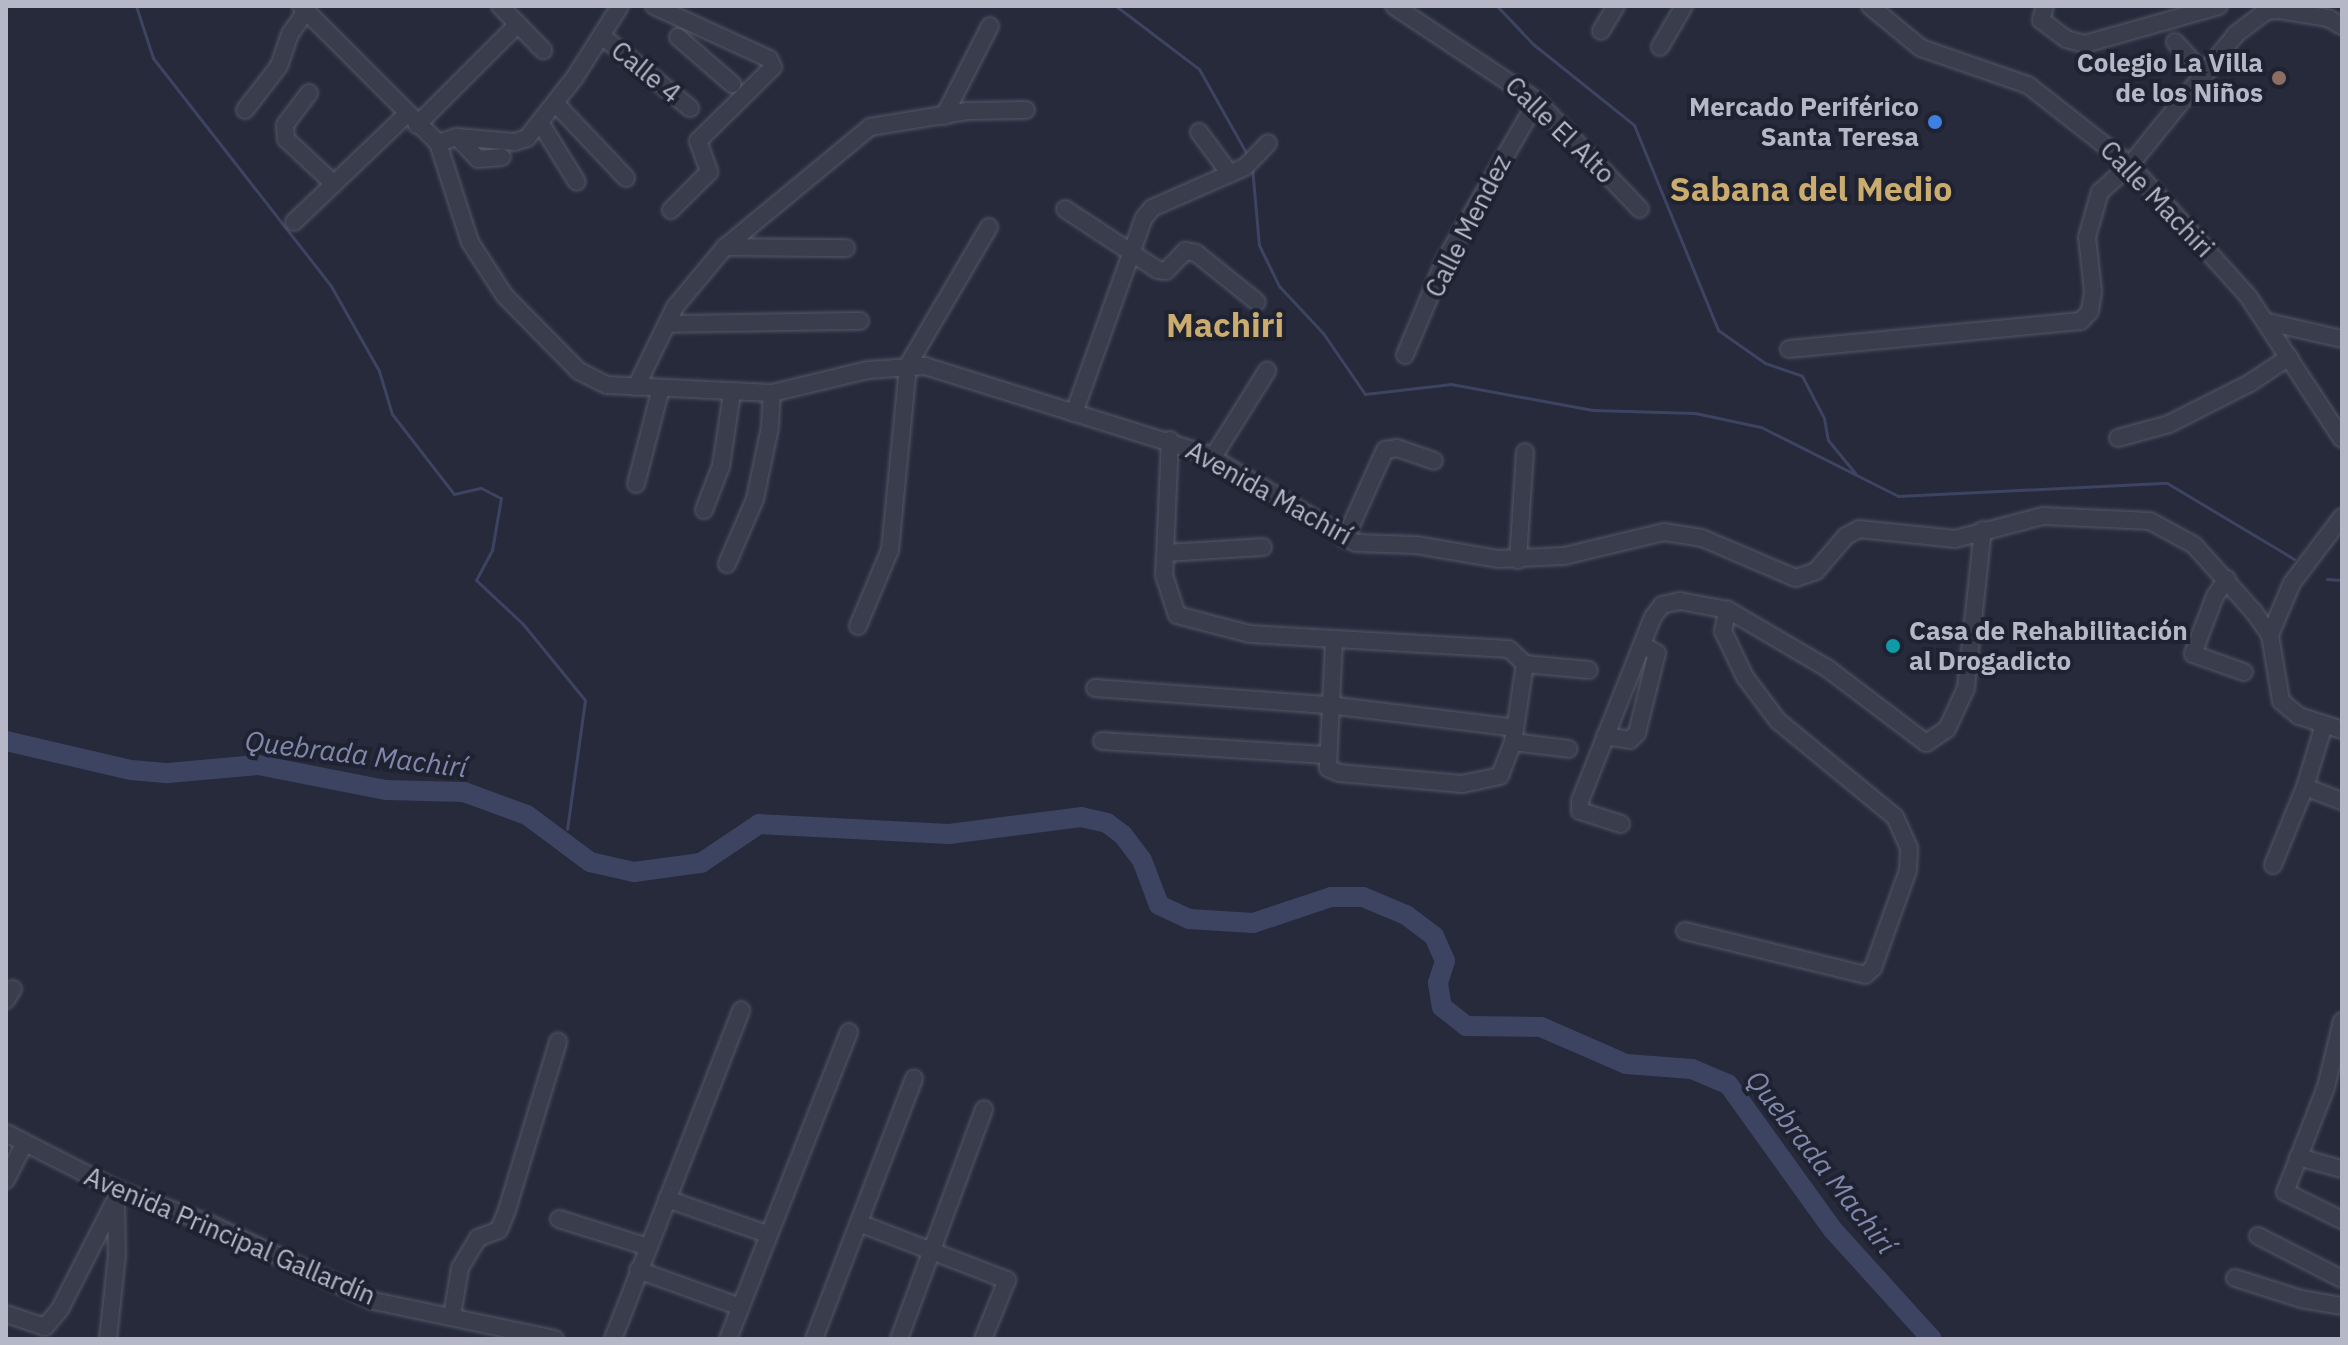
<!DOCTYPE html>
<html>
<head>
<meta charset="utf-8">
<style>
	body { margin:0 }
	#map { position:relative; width:2348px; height:1345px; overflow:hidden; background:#262a3b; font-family:"IBM Plex Sans",sans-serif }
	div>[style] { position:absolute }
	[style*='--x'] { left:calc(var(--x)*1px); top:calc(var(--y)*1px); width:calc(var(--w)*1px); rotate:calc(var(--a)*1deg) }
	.stream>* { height:3px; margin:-1.5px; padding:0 1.5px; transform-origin:1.5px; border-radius:1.5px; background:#3d4462 }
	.river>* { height:20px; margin:-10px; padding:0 10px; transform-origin:10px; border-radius:10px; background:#3d4462 }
	.roads { filter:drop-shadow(0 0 2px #555867) drop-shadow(0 0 2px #555867) }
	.minor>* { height:16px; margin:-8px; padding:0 8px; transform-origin:8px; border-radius:8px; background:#3a3d4c }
	.dots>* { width:22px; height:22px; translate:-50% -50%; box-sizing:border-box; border:4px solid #1f2231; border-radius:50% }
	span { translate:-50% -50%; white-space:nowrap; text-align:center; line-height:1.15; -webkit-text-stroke:8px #1f2231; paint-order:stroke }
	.poi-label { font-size:26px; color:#b6b8c7; font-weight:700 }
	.right { translate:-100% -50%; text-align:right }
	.left { translate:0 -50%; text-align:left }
	.street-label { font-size:26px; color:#b6b8c7 }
	.water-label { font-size:28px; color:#8088ab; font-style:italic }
	.district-label { font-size:34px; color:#caac6e; font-weight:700 }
	.frame { position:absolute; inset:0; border:8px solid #b6b8c7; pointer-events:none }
</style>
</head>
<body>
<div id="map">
	<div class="stream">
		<i style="--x:136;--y:6;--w:55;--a:71.9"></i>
		<i style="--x:153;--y:58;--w:289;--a:52"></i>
		<i style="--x:331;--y:286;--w:98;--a:60.5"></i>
		<i style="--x:379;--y:371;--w:45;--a:73.2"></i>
		<i style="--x:392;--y:414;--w:101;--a:52.2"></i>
		<i style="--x:454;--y:494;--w:28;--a:-13"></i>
		<i style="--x:481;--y:488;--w:22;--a:27"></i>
		<i style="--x:501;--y:498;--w:53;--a:99.8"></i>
		<i style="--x:492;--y:550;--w:34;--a:118"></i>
		<i style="--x:476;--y:580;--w:64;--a:43.1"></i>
		<i style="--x:523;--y:624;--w:98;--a:50.8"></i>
		<i style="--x:585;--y:700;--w:130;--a:97.9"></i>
		<i style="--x:1116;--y:6;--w:104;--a:37.2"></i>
		<i style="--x:1199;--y:69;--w:100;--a:60.6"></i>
		<i style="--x:1497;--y:6;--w:52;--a:46.5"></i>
		<i style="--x:1533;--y:44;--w:129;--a:38.7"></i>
		<i style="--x:1634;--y:125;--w:222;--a:67.7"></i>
		<i style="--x:1718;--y:330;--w:57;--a:35.1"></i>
		<i style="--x:1765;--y:363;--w:39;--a:19"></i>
		<i style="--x:1802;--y:376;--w:47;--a:62.4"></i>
		<i style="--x:1824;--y:418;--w:22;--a:80"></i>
		<i style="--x:1828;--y:440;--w:43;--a:50.7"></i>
		<i style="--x:1252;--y:167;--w:78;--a:84.9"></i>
		<i style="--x:1259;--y:245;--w:46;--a:64"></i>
		<i style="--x:1279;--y:286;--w:64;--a:46.9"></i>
		<i style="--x:1323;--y:333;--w:74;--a:55.5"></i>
		<i style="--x:1365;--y:394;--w:87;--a:-6.6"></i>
		<i style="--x:1451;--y:384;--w:144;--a:10.4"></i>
		<i style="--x:1593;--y:410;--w:102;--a:1.7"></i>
		<i style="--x:1695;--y:413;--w:67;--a:12"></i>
		<i style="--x:1761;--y:427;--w:153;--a:26.7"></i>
		<i style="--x:1898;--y:496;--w:269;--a:-2.8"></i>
		<i style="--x:2167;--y:483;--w:148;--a:30.9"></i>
		<i style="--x:2327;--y:579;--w:15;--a:4"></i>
	</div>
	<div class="river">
		<i style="--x:6;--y:741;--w:128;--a:13.1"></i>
		<i style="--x:131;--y:770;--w:37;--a:5"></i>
		<i style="--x:168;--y:773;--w:90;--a:-5.1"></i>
		<i style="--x:258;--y:765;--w:130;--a:11.1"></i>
		<i style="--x:386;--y:790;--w:78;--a:1.5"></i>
		<i style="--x:464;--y:792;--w:67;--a:20.1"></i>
		<i style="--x:527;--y:815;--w:79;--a:36.7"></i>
		<i style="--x:590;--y:862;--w:45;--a:12.8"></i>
		<i style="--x:634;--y:872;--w:68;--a:-7.7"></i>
		<i style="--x:701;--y:863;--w:70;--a:-33.9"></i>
		<i style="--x:759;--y:824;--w:190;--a:3"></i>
		<i style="--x:949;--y:834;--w:133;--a:-7.3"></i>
		<i style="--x:1081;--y:817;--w:27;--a:13"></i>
		<i style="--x:1107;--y:823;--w:20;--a:37"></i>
		<i style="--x:1123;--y:835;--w:31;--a:53"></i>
		<i style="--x:1142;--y:860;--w:48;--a:69.3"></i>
		<i style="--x:1159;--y:905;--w:33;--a:25"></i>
		<i style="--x:1189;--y:919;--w:64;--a:3.6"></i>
		<i style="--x:1253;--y:923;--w:82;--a:-18.4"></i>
		<i style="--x:1331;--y:897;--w:32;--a:0"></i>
		<i style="--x:1363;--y:897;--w:47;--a:22.7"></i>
		<i style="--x:1406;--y:915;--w:35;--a:37"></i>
		<i style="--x:1434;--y:936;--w:27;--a:66"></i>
		<i style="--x:1445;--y:961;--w:23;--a:108"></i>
		<i style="--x:1438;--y:983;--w:24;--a:81"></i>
		<i style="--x:1442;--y:1007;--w:31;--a:38"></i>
		<i style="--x:1466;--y:1026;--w:75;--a:0.8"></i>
		<i style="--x:1541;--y:1027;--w:93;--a:23.5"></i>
		<i style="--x:1626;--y:1064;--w:66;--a:4.3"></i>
		<i style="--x:1692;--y:1069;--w:39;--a:23"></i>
		<i style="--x:1728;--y:1084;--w:180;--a:54.3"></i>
		<i style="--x:1833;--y:1230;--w:147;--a:47.8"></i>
	</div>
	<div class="roads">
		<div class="minor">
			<i style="--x:301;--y:6;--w:194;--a:45"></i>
			<i style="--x:438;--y:143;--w:104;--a:72.1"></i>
			<i style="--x:470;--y:242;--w:64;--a:57.1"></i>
			<i style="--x:505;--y:296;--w:105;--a:45.4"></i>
			<i style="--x:579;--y:371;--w:31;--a:27"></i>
			<i style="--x:607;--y:385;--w:165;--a:2.8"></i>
			<i style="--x:772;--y:393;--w:99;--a:-13.5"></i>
			<i style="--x:868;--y:370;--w:57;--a:-4"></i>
			<i style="--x:925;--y:366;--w:294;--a:17.4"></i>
			<i style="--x:1206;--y:454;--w:174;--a:30.7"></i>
			<i style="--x:1356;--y:543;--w:60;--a:1.9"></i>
			<i style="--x:1416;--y:545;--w:83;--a:9.7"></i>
			<i style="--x:1498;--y:559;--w:66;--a:-2.6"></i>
			<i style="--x:1564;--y:556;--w:103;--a:-13.5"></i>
			<i style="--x:1664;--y:532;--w:38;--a:9"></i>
			<i style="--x:1702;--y:538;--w:102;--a:23.1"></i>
			<i style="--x:1796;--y:578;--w:21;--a:-19"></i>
			<i style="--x:1816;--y:571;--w:46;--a:-49.4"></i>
			<i style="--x:1846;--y:536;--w:15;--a:-28"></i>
			<i style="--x:1859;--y:529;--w:97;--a:5.9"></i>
			<i style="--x:1955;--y:539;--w:91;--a:-14.6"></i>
			<i style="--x:2043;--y:516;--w:107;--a:2.7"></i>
			<i style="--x:2150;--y:521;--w:50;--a:28.6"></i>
			<i style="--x:2194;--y:545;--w:90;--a:48.2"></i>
			<i style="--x:2254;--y:612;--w:28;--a:55"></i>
			<i style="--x:2270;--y:635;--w:67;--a:80.5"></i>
			<i style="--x:2281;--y:701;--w:23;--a:40"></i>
			<i style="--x:2299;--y:716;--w:45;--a:18"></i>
			<i style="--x:500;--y:6;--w:62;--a:45.7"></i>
			<i style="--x:654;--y:6;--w:127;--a:24.7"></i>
			<i style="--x:769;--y:59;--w:9;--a:63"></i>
			<i style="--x:773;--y:67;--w:105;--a:135.4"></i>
			<i style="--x:698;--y:141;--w:33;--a:70"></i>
			<i style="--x:709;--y:172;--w:54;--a:135"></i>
			<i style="--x:1394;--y:6;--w:172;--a:33.6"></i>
			<i style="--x:1537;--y:101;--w:149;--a:46.4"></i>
			<i style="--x:1870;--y:6;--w:66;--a:39.5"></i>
			<i style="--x:1921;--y:48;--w:113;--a:19.1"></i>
			<i style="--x:2028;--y:85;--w:130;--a:38.1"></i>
			<i style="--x:2130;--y:165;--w:176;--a:48"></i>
			<i style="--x:2248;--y:296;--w:171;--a:56.7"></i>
			<i style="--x:2045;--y:6;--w:15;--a:106"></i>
			<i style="--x:2041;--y:20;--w:31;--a:37"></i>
			<i style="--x:2066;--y:39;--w:20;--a:15"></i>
			<i style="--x:2085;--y:44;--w:139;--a:-15.8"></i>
			<i style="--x:1601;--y:31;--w:29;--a:-59"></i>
			<i style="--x:602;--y:36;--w:114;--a:39.3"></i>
			<i style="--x:678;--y:37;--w:72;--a:41"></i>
			<i style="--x:2175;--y:42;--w:45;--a:47.7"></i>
			<i style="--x:1660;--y:47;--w:48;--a:-59.7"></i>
			<i style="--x:309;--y:93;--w:40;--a:127"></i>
			<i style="--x:285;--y:125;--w:14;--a:86"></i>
			<i style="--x:286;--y:139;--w:66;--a:43.2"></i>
			<i style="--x:556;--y:104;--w:102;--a:46.6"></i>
			<i style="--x:245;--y:110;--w:56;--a:-52.3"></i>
			<i style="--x:279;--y:66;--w:34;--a:-71"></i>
			<i style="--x:290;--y:34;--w:29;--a:-55"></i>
			<i style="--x:944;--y:116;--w:101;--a:-62.9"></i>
			<i style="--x:541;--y:124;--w:68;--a:58.2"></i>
			<i style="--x:417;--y:125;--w:143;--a:-45"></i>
			<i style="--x:1199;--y:132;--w:52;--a:53.6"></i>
			<i style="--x:457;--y:137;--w:30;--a:46"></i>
			<i style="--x:478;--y:159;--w:24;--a:-5"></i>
			<i style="--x:438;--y:143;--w:20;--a:-18"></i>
			<i style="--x:457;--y:137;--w:58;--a:4.9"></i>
			<i style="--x:515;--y:142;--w:13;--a:-18"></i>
			<i style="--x:527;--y:138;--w:78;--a:-51.8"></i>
			<i style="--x:575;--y:77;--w:84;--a:-57.6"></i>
			<i style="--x:1065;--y:209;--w:111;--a:33.3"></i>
			<i style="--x:1158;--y:270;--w:8;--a:7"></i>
			<i style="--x:1166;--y:271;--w:28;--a:-46"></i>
			<i style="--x:1185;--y:251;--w:11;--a:10"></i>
			<i style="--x:1196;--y:253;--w:78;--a:38.8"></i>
			<i style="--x:294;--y:222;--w:155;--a:-43.7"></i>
			<i style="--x:725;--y:247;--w:121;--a:0.5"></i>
			<i style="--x:2268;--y:322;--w:76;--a:12.9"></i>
			<i style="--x:667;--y:324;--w:193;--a:-0.9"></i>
			<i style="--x:1789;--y:349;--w:293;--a:-5.5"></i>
			<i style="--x:2081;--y:321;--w:13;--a:-48"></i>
			<i style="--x:2090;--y:311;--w:20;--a:-81"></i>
			<i style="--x:2093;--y:291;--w:54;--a:-96.3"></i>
			<i style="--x:2087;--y:237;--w:47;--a:-73.9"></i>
			<i style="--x:2100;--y:192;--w:40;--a:-42"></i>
			<i style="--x:2130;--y:165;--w:169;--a:-51"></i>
			<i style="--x:2236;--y:34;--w:38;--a:-37"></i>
			<i style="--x:2266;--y:11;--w:13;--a:-4"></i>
			<i style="--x:2279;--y:10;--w:50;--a:9.3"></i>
			<i style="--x:2328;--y:18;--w:16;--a:30"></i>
			<i style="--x:1405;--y:355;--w:101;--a:-67.2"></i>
			<i style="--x:1444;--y:262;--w:186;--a:-60"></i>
			<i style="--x:636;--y:387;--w:89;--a:-64"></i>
			<i style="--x:675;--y:307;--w:78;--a:-50.2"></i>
			<i style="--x:725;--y:247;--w:188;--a:-39.6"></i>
			<i style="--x:870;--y:127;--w:99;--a:-9.3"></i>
			<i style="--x:968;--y:111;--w:58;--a:-1"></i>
			<i style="--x:1074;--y:413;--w:207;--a:-70.3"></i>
			<i style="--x:1144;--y:218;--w:13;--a:-51"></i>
			<i style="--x:1152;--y:208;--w:102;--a:-23.8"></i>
			<i style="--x:1245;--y:167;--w:33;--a:-46"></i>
			<i style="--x:2118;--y:438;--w:53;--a:-15.4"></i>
			<i style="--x:2169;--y:424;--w:91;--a:-26.8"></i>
			<i style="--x:2250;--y:383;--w:47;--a:-33.7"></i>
			<i style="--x:1170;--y:440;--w:135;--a:92.5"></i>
			<i style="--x:1164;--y:575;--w:42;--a:72"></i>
			<i style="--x:1177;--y:615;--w:75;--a:14.6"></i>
			<i style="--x:1250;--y:634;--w:259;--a:3.3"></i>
			<i style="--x:1509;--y:649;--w:22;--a:43"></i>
			<i style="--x:1525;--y:664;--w:79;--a:98.7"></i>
			<i style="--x:1513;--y:742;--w:36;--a:111"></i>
			<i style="--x:1500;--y:776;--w:39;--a:168"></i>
			<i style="--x:1462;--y:784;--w:123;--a:-174.9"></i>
			<i style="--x:1339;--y:773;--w:12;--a:-156"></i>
			<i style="--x:1328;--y:768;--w:127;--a:-87.3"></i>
			<i style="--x:1213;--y:457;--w:102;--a:-57.9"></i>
			<i style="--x:636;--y:484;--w:99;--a:-75.4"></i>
			<i style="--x:704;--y:510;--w:47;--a:-68.9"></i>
			<i style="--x:721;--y:466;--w:74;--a:-81.4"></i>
			<i style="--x:1345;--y:539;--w:98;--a:-65.8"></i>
			<i style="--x:1385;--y:450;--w:12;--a:-9"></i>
			<i style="--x:1397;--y:448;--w:39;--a:19"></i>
			<i style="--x:1166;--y:553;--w:97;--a:-3.5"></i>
			<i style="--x:1518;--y:560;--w:108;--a:-86.3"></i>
			<i style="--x:727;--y:564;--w:71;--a:-66.7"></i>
			<i style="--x:755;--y:499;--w:74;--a:-78.2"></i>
			<i style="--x:770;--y:427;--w:34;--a:-87"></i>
			<i style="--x:2227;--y:579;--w:21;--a:125"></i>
			<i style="--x:2215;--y:596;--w:62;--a:110.8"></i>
			<i style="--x:2193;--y:654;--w:54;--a:19.4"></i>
			<i style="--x:858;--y:626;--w:82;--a:-67.2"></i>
			<i style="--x:890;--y:550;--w:186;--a:-84.4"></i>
			<i style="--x:908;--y:365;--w:160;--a:-59.6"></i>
			<i style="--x:2270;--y:635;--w:56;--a:-67.1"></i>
			<i style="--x:2292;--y:583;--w:83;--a:-52.9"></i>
			<i style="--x:1525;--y:664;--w:64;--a:5.4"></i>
			<i style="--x:1095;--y:688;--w:235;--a:4.2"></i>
			<i style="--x:1329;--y:705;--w:187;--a:7"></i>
			<i style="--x:1605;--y:736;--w:25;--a:9"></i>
			<i style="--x:1630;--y:740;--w:10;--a:-45"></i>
			<i style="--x:1637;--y:733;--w:82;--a:-76"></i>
			<i style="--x:1657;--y:653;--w:17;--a:-152"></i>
			<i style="--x:1102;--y:741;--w:224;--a:3.6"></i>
			<i style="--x:1513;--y:742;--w:56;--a:7.1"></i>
			<i style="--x:2305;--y:787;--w:40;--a:21"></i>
			<i style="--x:1621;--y:824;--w:43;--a:-162.4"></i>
			<i style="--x:1580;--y:811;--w:10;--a:-90"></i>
			<i style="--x:1580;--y:801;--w:198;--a:-68.4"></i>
			<i style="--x:1653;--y:617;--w:15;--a:-53"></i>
			<i style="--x:1662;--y:605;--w:18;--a:-13"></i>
			<i style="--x:1680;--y:601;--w:49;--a:10.6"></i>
			<i style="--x:1728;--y:610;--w:115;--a:30.4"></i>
			<i style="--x:1827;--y:668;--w:124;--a:37.1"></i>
			<i style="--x:1926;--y:743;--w:25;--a:-34"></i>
			<i style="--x:1947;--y:729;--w:45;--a:-65.1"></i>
			<i style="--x:1966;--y:688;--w:159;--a:-83.9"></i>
			<i style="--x:2273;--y:865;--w:84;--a:-67.7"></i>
			<i style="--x:2305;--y:787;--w:65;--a:-73"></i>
			<i style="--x:1685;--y:931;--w:185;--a:13.7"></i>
			<i style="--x:1865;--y:975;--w:11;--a:-41"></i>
			<i style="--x:1873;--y:968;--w:104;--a:-70.3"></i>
			<i style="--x:1908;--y:870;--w:22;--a:-87"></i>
			<i style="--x:1909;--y:848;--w:34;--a:-114"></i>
			<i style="--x:1895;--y:817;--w:151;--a:-140.6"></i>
			<i style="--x:1778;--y:721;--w:55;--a:-126.9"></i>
			<i style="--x:1745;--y:677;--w:51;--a:-115.6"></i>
			<i style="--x:1723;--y:631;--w:22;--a:-77"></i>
			<i style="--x:6;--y:1000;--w:13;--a:-58"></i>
			<i style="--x:2342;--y:1021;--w:68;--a:103.6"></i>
			<i style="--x:2326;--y:1087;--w:113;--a:111.3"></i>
			<i style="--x:2285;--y:1192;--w:64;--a:26.2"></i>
			<i style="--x:6;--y:1133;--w:128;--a:27"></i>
			<i style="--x:120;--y:1191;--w:96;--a:20.1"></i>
			<i style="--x:210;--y:1224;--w:181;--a:25.2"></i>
			<i style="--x:374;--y:1301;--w:185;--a:11.9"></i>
			<i style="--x:2298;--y:1157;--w:46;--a:15.3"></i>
			<i style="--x:6;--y:1180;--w:40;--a:-63.4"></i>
			<i style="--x:667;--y:1199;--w:106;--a:19.3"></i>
			<i style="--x:559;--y:1219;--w:93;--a:17.5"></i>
			<i style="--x:859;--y:1223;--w:159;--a:21.1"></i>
			<i style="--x:1007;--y:1280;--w:64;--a:112.1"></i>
			<i style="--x:2258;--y:1236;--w:94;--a:27.1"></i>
			<i style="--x:638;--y:1270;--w:109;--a:19.9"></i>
			<i style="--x:2235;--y:1278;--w:69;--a:17.7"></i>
			<i style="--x:2301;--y:1299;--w:42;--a:9.7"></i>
			<i style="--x:6;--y:1314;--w:41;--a:18.4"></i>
			<i style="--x:45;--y:1327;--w:23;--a:-50"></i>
			<i style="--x:60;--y:1309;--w:132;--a:-63"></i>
			<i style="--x:452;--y:1316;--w:49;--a:-80.5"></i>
			<i style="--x:460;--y:1268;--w:35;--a:-59"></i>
			<i style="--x:478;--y:1238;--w:22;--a:-21"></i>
			<i style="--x:499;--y:1230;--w:22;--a:-68"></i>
			<i style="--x:507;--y:1210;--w:176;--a:-73.1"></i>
			<i style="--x:108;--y:1339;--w:84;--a:-83.9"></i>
			<i style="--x:117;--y:1255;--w:56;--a:-91"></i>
			<i style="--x:613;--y:1339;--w:353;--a:-68.7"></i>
			<i style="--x:728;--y:1339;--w:330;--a:-68.5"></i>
			<i style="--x:814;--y:1339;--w:279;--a:-69"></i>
			<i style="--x:899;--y:1339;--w:245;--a:-69.7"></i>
		</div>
	</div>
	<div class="dots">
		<i style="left:2279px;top:78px;background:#8d6e63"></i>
		<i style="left:1935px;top:122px;background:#3f7fe0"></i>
		<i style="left:1893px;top:646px;background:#0f9aa8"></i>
	</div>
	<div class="poi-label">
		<span class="right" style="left:2263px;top:78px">Colegio La Villa<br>de los Niños</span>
		<span class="right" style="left:1919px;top:122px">Mercado Periférico<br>Santa Teresa</span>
		<span class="left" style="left:1909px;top:646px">Casa de Rehabilitación<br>al Drogadicto</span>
	</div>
	<div class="street-label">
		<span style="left:646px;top:72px;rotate:39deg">Calle 4</span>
		<span style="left:1560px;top:130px;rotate:44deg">Calle El Alto</span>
		<span style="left:2157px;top:199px;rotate:46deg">Calle Machiri</span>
		<span style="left:1468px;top:226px;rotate:-63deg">Calle Mendez</span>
		<span style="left:1269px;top:493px;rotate:29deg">Avenida Machirí</span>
		<span style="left:230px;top:1236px;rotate:23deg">Avenida Principal Gallardín</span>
	</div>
	<div class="water-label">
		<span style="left:356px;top:754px;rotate:7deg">Quebrada Machirí</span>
		<span style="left:1821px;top:1162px;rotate:52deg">Quebrada Machirí</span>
	</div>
	<div class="district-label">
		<span style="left:1811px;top:189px">Sabana del Medio</span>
		<span style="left:1225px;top:325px">Machiri</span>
	</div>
	<div class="frame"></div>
</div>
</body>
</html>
